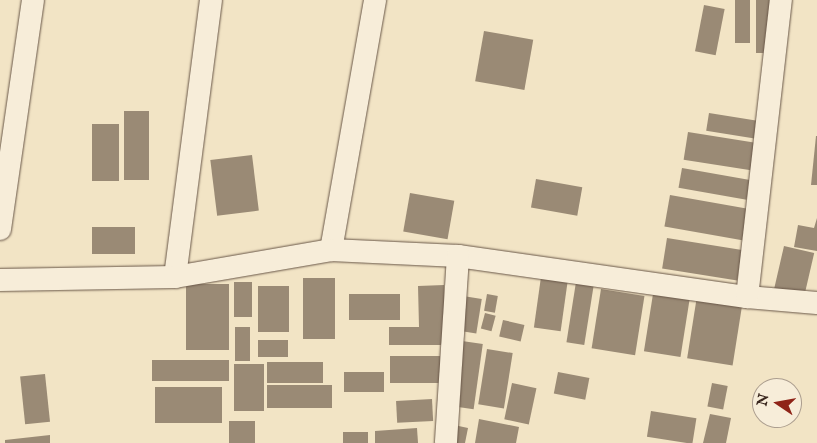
<!DOCTYPE html>
<html>
<head>
<meta charset="utf-8">
<style>
	body { margin:0 }
	#map { position:relative; width:817px; height:443px; overflow:hidden; background:#f2e4c5; font-family:"IM FELL English",serif }
	div>[style] { position:absolute }
	[style*='--x'] { left:calc(var(--x)*1px); top:calc(var(--y)*1px); width:calc(var(--w)*1px); rotate:calc(var(--a)*1deg) }
	.building>* { inset:0; background:#9a8a75; transform-origin:0 0 }
	.roads { filter:drop-shadow(0 0 1px #695748) drop-shadow(0 0 1px #695748) }
	.street>* { height:22px; margin:-11px; padding:0 11px; transform-origin:11px; border-radius:11px; background:#f7edd9 }
	span { translate:-50% -50%; white-space:nowrap; text-align:center; line-height:1.15; -webkit-text-stroke:4px #f7edd9; paint-order:stroke }
	.north { position:absolute; left:752px; top:378px; width:50px; height:50px; box-sizing:border-box; background:#f7edd9; border:1px solid #ac9e8f; border-radius:50%; rotate:282deg; font-size:14px; font-weight:700; line-height:20px; text-align:center; color:#3b281f }
	.north::after { content:''; display:block; margin:auto; width:18px; height:22px; background:#8f2418; clip-path:polygon(50% 0,100% 100%,50% 72%,0 100%) }
</style>
</head>
<body>
<div id="map">
	<div class="building">
		<i style="left:735px;top:0;width:15px;height:43px"></i>
		<i style="left:756px;top:0;width:18px;height:53px"></i>
		<i style="left:704px;top:5px;width:21px;height:47px;rotate:11deg"></i>
		<i style="left:484px;top:31px;width:50px;height:51px;rotate:10deg"></i>
		<i style="left:124px;top:111px;width:25px;height:69px"></i>
		<i style="left:709px;top:113px;width:49px;height:18px;rotate:9deg"></i>
		<i style="left:92px;top:124px;width:27px;height:57px"></i>
		<i style="left:688px;top:132px;width:73px;height:28px;rotate:9deg"></i>
		<i style="clip-path:polygon(816px 136px,817px 136px,817px 185px,811px 185px)"></i>
		<i style="left:252px;top:155px;width:56px;height:42px;rotate:83deg"></i>
		<i style="left:682px;top:168px;width:69px;height:20px;rotate:10deg"></i>
		<i style="left:536px;top:179px;width:47px;height:29px;rotate:10deg"></i>
		<i style="left:410px;top:193px;width:45px;height:39px;rotate:10deg"></i>
		<i style="left:670px;top:195px;width:79px;height:32px;rotate:10deg"></i>
		<i style="clip-path:polygon(817px 218px,817px 251px,794px 247px,798px 225px,814px 228px)"></i>
		<i style="left:92px;top:227px;width:43px;height:27px"></i>
		<i style="left:667px;top:238px;width:76px;height:31px;rotate:9deg"></i>
		<i style="left:784px;top:246px;width:31px;height:43px;rotate:13deg"></i>
		<i style="left:541px;top:277px;width:27px;height:51px;rotate:8deg"></i>
		<i style="left:303px;top:278px;width:32px;height:61px"></i>
		<i style="left:234px;top:282px;width:18px;height:35px"></i>
		<i style="left:576px;top:282px;width:18px;height:61px;rotate:9deg"></i>
		<i style="left:186px;top:284px;width:43px;height:66px"></i>
		<i style="clip-path:polygon(444px 285px,444px 345px,389px 345px,389px 327px,419px 327px,418px 286px)"></i>
		<i style="left:289px;top:286px;width:46px;height:31px;rotate:90deg"></i>
		<i style="left:601px;top:289px;width:44px;height:60px;rotate:9deg"></i>
		<i style="left:349px;top:294px;width:51px;height:26px"></i>
		<i style="left:487px;top:294px;width:11px;height:17px;rotate:10deg"></i>
		<i style="left:653px;top:294px;width:37px;height:58px;rotate:9deg"></i>
		<i style="left:463px;top:296px;width:19px;height:35px;rotate:9deg"></i>
		<i style="left:697px;top:296px;width:46px;height:63px;rotate:9deg"></i>
		<i style="left:485px;top:313px;width:11px;height:16px;rotate:15deg"></i>
		<i style="left:503px;top:320px;width:22px;height:17px;rotate:13deg"></i>
		<i style="left:235px;top:327px;width:15px;height:34px"></i>
		<i style="left:258px;top:340px;width:30px;height:17px"></i>
		<i style="left:462px;top:341px;width:21px;height:66px;rotate:8deg"></i>
		<i style="left:487px;top:349px;width:26px;height:56px;rotate:9deg"></i>
		<i style="left:390px;top:356px;width:50px;height:27px"></i>
		<i style="left:152px;top:360px;width:77px;height:21px"></i>
		<i style="left:267px;top:362px;width:56px;height:21px"></i>
		<i style="left:234px;top:364px;width:30px;height:47px"></i>
		<i style="left:344px;top:372px;width:40px;height:20px"></i>
		<i style="left:558px;top:372px;width:32px;height:22px;rotate:11deg"></i>
		<i style="left:45px;top:374px;width:48px;height:25px;rotate:84deg"></i>
		<i style="left:512px;top:383px;width:25px;height:37px;rotate:12deg"></i>
		<i style="left:712px;top:383px;width:16px;height:24px;rotate:11deg"></i>
		<i style="left:267px;top:385px;width:65px;height:23px"></i>
		<i style="left:222px;top:387px;width:36px;height:67px;rotate:90deg"></i>
		<i style="left:432px;top:399px;width:22px;height:36px;rotate:87deg"></i>
		<i style="left:651px;top:411px;width:46px;height:26px;rotate:9deg"></i>
		<i style="clip-path:polygon(710px 414px,731px 418px,726px 443px,703px 443px)"></i>
		<i style="clip-path:polygon(479px 419px,519px 427px,516px 443px,475px 443px)"></i>
		<i style="left:255px;top:421px;width:22px;height:26px;rotate:90deg"></i>
		<i style="clip-path:polygon(454px 425px,468px 428px,465px 443px,451px 443px)"></i>
		<i style="clip-path:polygon(417px 428px,418px 443px,375px 443px,375px 431px)"></i>
		<i style="left:368px;top:432px;width:11px;height:25px;rotate:90deg"></i>
		<i style="clip-path:polygon(50px 435px,50px 443px,5px 443px,5px 440px)"></i>
	</div>
	<div class="roads">
		<div class="street">
			<i style="--x:0;--y:229;--w:231;--a:-81.8"></i>
			<i style="--x:331;--y:250;--w:254;--a:-80"></i>
			<i style="--x:458;--y:256;--w:292;--a:8.1"></i>
			<i style="--x:747;--y:297;--w:70;--a:4.9"></i>
			<i style="--x:175;--y:277;--w:279;--a:-82.6"></i>
			<i style="--x:0;--y:280;--w:175;--a:-1"></i>
			<i style="--x:175;--y:277;--w:158;--a:-9.8"></i>
			<i style="--x:331;--y:250;--w:127;--a:2.7"></i>
			<i style="--x:458;--y:256;--w:187;--a:93.7"></i>
			<i style="--x:747;--y:297;--w:299;--a:-83.5"></i>
		</div>
	</div>
	<div class="north">N</div>
</div>
</body>
</html>
